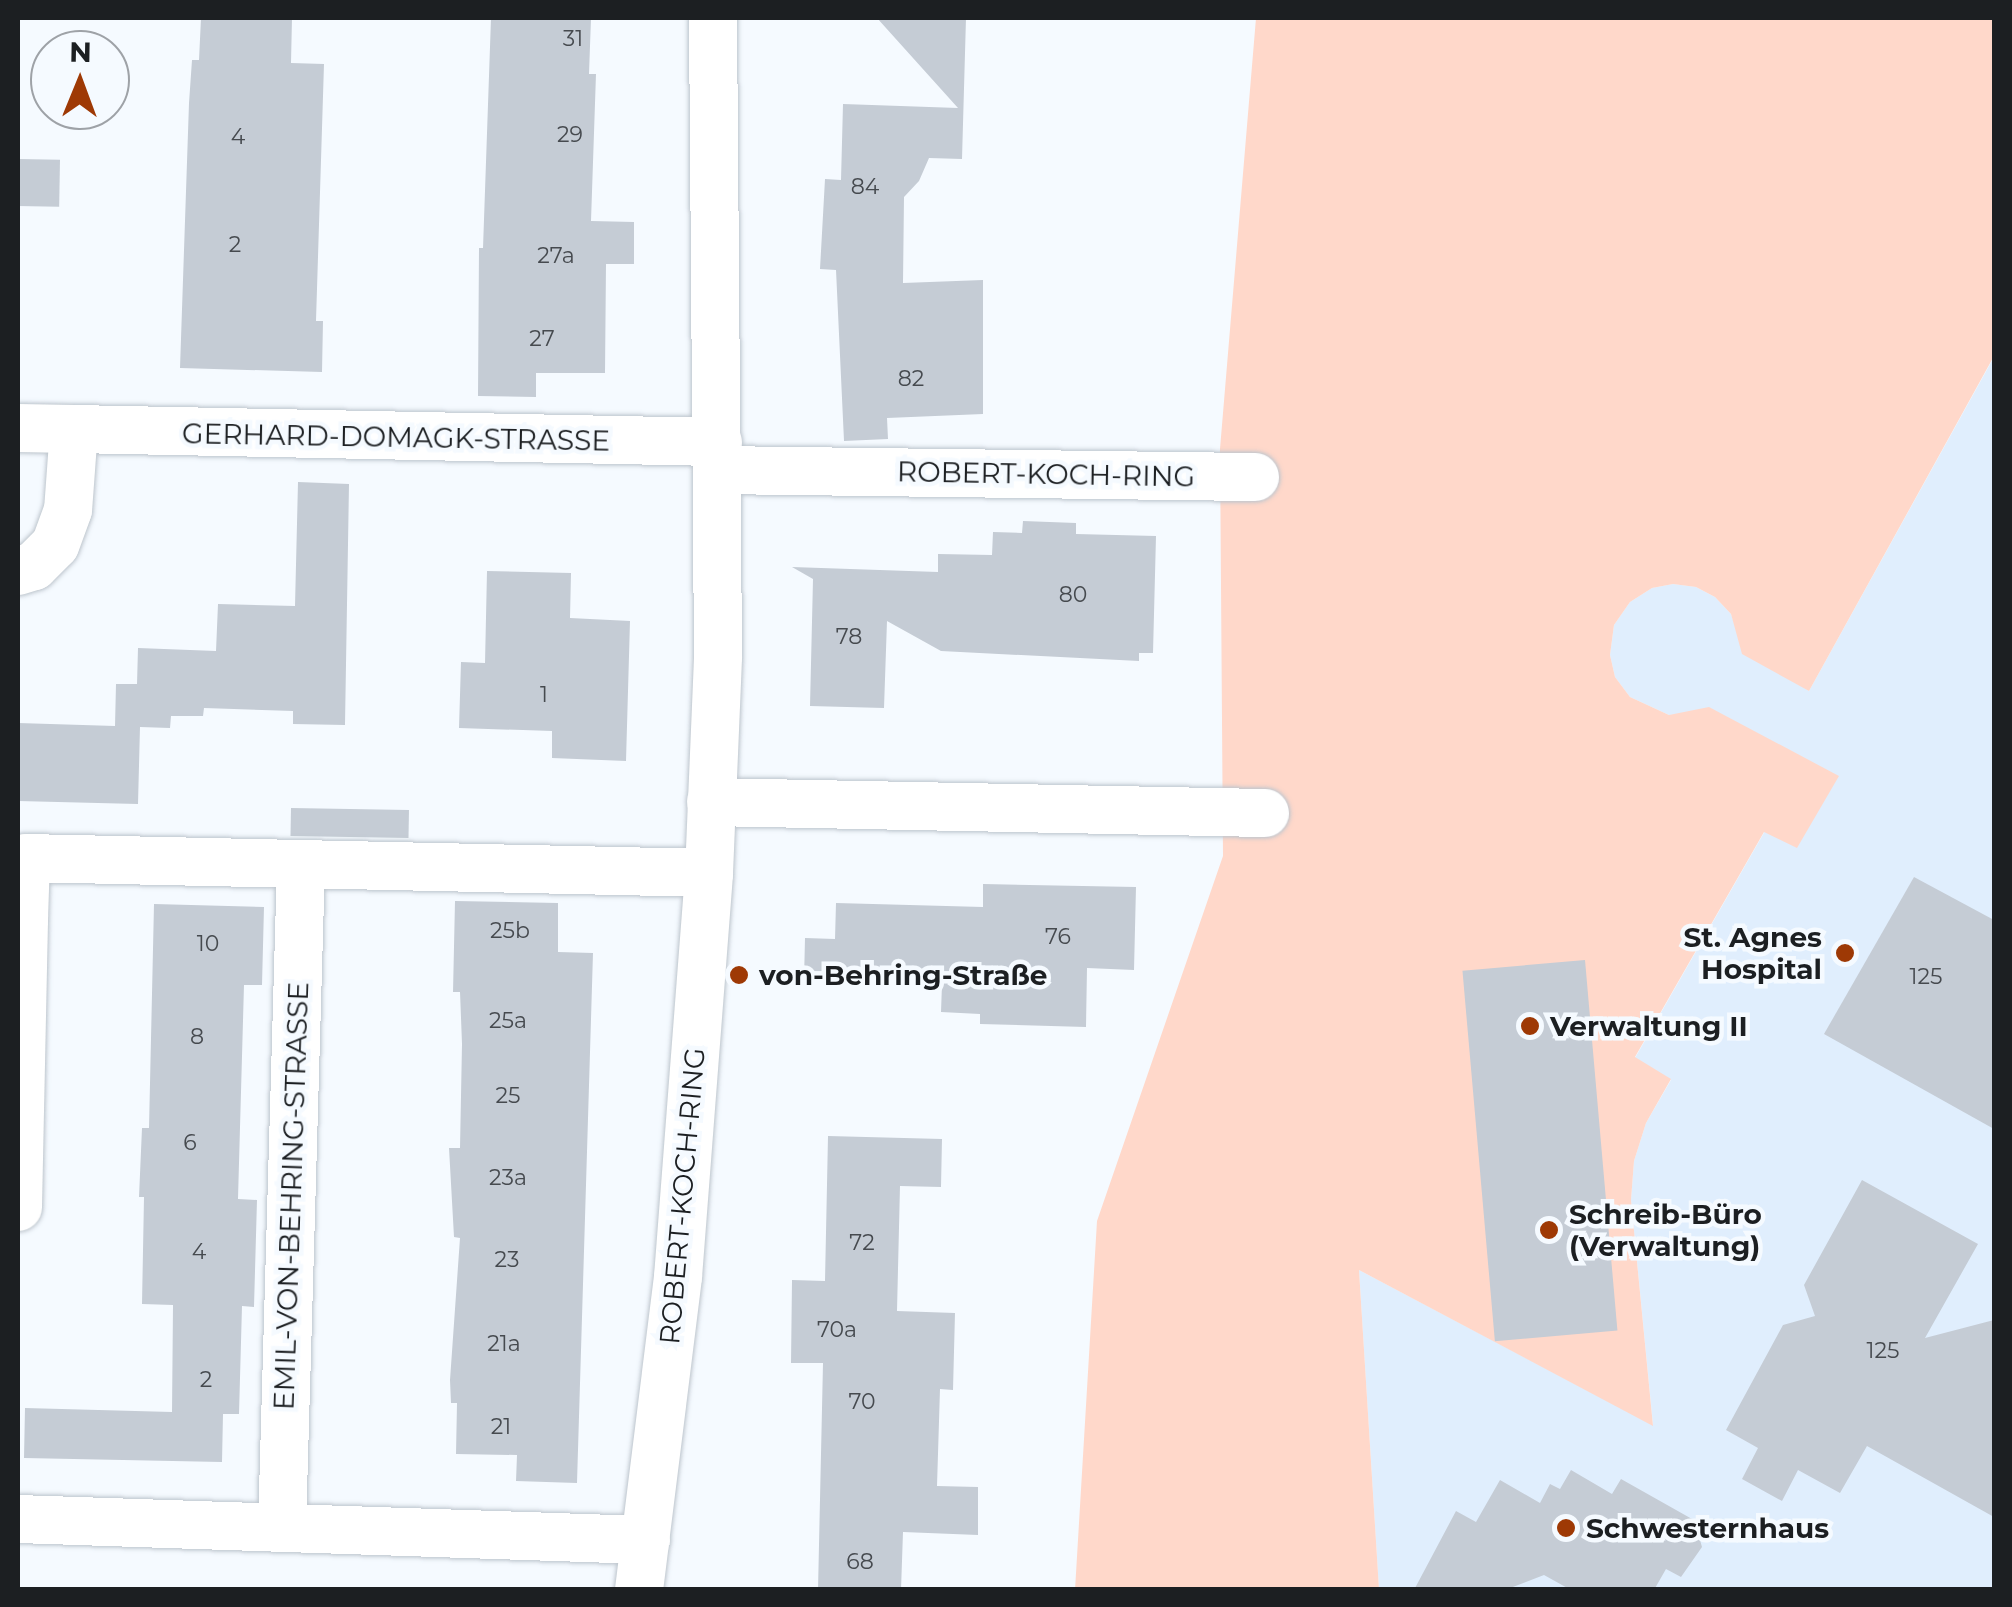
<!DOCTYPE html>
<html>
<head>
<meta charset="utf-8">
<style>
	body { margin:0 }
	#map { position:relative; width:2012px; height:1607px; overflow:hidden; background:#f5faff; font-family:Montserrat,sans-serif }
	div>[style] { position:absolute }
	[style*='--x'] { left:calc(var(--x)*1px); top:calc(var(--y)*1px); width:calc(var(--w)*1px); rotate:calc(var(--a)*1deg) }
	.built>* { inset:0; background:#e0eefd }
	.green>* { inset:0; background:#ffd8ca }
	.building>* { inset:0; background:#c5ccd5; transform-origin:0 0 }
	.roads { filter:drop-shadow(0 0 2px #bdc5cd) drop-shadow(0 0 2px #bdc5cd) }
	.minor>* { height:48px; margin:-24px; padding:0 24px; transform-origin:24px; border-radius:24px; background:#fff }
	.dots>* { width:28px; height:28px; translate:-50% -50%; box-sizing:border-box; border:5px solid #f5faff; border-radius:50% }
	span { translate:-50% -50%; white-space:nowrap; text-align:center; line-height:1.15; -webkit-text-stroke:9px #f5faff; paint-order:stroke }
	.number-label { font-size:22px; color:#464a4f }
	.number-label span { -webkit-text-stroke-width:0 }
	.street-label { font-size:28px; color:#1c1f22 }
	.poi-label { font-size:28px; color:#1c1f22; font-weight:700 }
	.right { translate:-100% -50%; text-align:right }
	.left { translate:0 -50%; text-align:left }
	.frame { position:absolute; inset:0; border:20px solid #1c1f22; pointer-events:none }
	.north { position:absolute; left:30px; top:30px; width:100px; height:100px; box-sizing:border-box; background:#f5faff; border:2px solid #9ea2a7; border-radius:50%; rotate:1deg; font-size:28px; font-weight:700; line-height:40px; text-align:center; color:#1c1f22 }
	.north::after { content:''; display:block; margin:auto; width:35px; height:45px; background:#9e3905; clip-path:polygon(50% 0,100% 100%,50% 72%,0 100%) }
</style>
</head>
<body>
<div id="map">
	<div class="built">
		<i style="clip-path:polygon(1994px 357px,1994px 1589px,1379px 1589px,1359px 1270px,1653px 1425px,1631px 1200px,1634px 1161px,1646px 1123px,1671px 1080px,1635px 1058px,1765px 831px,1690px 714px,1669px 715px,1630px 697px,1615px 677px,1610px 655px,1614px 625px,1630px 602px,1652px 588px,1673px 584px,1696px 587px,1715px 597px,1731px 614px,1742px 647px,1809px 691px)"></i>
	</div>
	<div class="green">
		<i style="clip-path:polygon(1256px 18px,1994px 18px,1994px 356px,1809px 691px,1742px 654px,1731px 614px,1715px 597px,1696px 587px,1673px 584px,1652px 588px,1630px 602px,1614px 625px,1610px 655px,1615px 677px,1630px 697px,1669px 715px,1709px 707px,1839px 776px,1797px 848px,1764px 832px,1635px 1057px,1671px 1079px,1646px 1123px,1634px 1161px,1631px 1200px,1653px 1426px,1359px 1270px,1379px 1589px,1075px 1590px,1097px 1221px,1223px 856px,1220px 449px)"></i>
	</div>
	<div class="building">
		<i style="clip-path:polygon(201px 18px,292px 18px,291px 63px,324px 64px,316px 321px,323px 321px,322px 372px,180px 368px,189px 103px,192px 60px,199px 60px)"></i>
		<i style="clip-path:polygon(491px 18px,591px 18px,589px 74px,596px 74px,591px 221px,634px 222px,634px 264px,606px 264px,605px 373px,536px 373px,536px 397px,478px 396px,479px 248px,483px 248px)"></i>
		<i style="clip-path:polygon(877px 18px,966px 18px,962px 159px,929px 158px,919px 181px,904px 197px,903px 283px,983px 280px,983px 414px,887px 418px,888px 439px,844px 441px,836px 270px,820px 269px,825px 179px,841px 180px,843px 104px,958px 108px)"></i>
		<i style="left:18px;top:159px;width:42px;height:47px;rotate:1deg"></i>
		<i style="clip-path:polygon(298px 482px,349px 484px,345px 725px,293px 724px,293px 711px,204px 708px,203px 716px,171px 716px,170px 728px,140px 727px,138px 804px,18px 801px,18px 723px,115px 726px,116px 684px,137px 684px,138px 648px,216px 651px,218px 604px,295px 606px)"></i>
		<i style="clip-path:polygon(1023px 521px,1076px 523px,1076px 534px,1156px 536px,1153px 653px,1139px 653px,1139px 661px,941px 651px,887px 621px,884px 708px,810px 706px,813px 579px,792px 567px,938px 572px,938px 554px,992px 555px,993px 532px,1022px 533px)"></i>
		<i style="clip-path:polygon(487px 571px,571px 573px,570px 618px,630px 621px,626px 761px,552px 758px,552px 731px,459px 728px,461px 662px,485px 663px)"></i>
		<i style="left:291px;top:808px;width:118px;height:28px;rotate:1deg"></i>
		<i style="clip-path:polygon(1914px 877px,1994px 920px,1994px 1129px,1824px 1034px)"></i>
		<i style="clip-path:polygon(983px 884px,1136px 887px,1134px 970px,1087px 968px,1086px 1027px,980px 1024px,980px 1014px,941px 1012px,942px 984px,804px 980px,805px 938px,835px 939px,836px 903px,983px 907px)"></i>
		<i style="clip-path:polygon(455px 901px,558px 903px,558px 952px,593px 953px,577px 1483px,516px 1481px,517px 1455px,456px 1454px,457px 1403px,451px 1403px,450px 1380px,460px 1238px,454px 1237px,449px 1148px,460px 1148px,462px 1044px,460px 992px,453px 992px)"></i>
		<i style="clip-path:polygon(154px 904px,264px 907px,262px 985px,244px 985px,238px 1199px,257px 1200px,254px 1307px,242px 1306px,239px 1414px,223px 1414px,222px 1462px,24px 1458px,25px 1408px,172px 1412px,173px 1305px,142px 1304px,144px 1197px,139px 1197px,142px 1128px,149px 1128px)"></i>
		<i style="left:1585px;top:960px;width:372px;height:123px;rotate:85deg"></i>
		<i style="clip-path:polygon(828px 1136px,942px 1139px,941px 1187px,900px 1186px,897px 1311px,955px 1313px,953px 1390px,940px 1389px,937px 1486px,978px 1487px,978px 1535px,903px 1532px,901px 1590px,818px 1590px,823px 1363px,791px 1363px,792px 1280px,825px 1281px)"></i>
		<i style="clip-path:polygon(1862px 1180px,1978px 1244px,1925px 1338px,1994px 1320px,1994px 1517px,1867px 1446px,1840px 1493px,1798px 1470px,1782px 1501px,1742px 1479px,1758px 1448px,1726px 1430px,1783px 1325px,1815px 1316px,1804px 1285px)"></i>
		<i style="clip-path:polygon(1571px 1470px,1612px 1494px,1621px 1479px,1708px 1528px,1700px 1540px,1702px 1547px,1681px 1577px,1666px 1569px,1654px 1590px,1571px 1590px,1544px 1575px,1505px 1590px,1414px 1590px,1456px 1511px,1476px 1522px,1500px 1480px,1540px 1503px,1550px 1484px,1560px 1489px)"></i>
	</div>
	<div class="roads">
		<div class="minor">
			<i style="--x:18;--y:428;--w:56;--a:1"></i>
			<i style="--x:74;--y:429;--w:81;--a:94.2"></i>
			<i style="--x:68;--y:510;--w:37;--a:110"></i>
			<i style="--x:55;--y:545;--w:30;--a:135"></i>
			<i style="--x:34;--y:566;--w:17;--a:163"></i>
			<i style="--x:74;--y:429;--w:644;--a:1.16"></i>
			<i style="--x:717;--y:470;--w:538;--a:0.75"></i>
			<i style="--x:711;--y:802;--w:554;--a:1.14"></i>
			<i style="--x:18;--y:919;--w:6;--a:0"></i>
			<i style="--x:24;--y:919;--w:61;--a:-88.1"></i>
			<i style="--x:26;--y:858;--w:683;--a:1.26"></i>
			<i style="--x:18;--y:1207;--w:288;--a:-88.8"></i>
			<i style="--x:18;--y:1519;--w:628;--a:1.92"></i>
			<i style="--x:282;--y:1528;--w:664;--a:-88.36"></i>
			<i style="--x:639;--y:1590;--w:315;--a:-82.9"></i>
			<i style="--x:678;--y:1277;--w:405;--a:-85.6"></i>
			<i style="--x:709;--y:873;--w:217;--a:-87.6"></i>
			<i style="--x:718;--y:656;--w:638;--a:-90.45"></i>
		</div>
	</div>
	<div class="dots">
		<i style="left:1845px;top:953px;background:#9e3905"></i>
		<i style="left:739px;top:975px;background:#9e3905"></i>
		<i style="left:1530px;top:1026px;background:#9e3905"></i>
		<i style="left:1549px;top:1230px;background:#9e3905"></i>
		<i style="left:1566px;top:1528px;background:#9e3905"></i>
	</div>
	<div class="number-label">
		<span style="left:573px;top:39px">31</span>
		<span style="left:570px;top:135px">29</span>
		<span style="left:238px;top:137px">4</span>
		<span style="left:865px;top:187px">84</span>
		<span style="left:235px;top:245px">2</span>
		<span style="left:556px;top:256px">27a</span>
		<span style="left:542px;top:339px">27</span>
		<span style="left:911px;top:379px">82</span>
		<span style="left:1073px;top:595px">80</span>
		<span style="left:849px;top:637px">78</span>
		<span style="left:544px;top:695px">1</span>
		<span style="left:510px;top:931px">25b</span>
		<span style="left:1058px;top:937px">76</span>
		<span style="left:208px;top:944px">10</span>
		<span style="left:1926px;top:977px">125</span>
		<span style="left:508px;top:1021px">25a</span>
		<span style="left:197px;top:1037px">8</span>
		<span style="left:508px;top:1096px">25</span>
		<span style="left:190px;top:1143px">6</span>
		<span style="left:508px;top:1178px">23a</span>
		<span style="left:862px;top:1243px">72</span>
		<span style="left:199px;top:1252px">4</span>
		<span style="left:507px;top:1260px">23</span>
		<span style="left:837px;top:1330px">70a</span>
		<span style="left:504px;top:1344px">21a</span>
		<span style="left:1883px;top:1351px">125</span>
		<span style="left:206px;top:1380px">2</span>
		<span style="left:862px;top:1402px">70</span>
		<span style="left:501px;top:1427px">21</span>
		<span style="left:860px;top:1562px">68</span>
	</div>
	<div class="street-label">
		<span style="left:396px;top:437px;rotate:1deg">GERHARD-DOMAGK-STRASSE</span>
		<span style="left:1046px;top:474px;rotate:1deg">ROBERT-KOCH-RING</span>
		<span style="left:291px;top:1196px;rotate:-88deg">EMIL-VON-BEHRING-STRASSE</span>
		<span style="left:682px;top:1196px;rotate:-85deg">ROBERT-KOCH-RING</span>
	</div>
	<div class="poi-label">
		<span class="right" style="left:1822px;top:953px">St. Agnes<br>Hospital</span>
		<span class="left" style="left:759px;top:975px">von-Behring-Straße</span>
		<span class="left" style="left:1550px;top:1026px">Verwaltung II</span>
		<span class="left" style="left:1569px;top:1230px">Schreib-Büro<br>(Verwaltung)</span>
		<span class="left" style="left:1586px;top:1528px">Schwesternhaus</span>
	</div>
	<div class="frame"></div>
	<div class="north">N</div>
</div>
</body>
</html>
